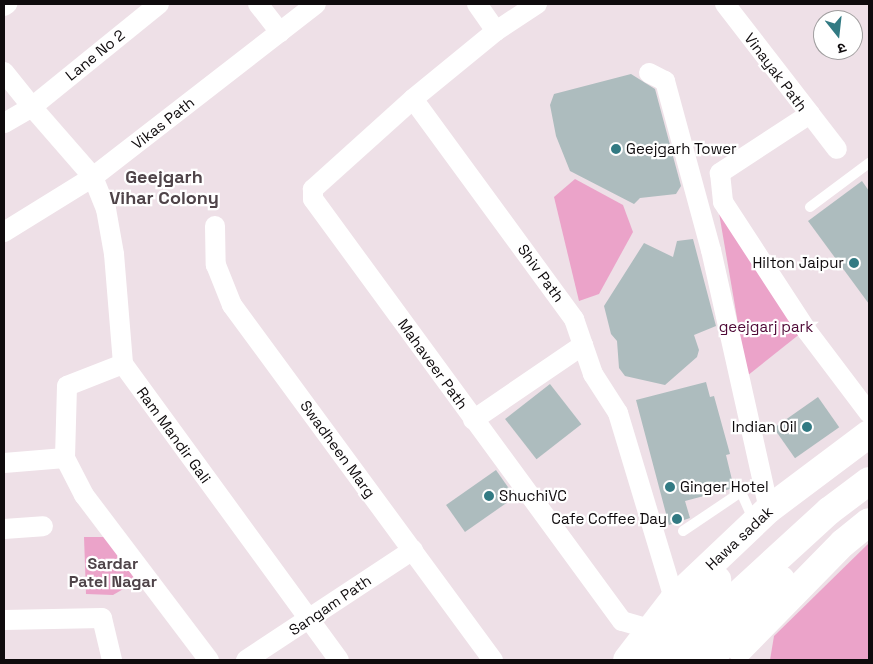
<!DOCTYPE html>
<html>
<head>
<meta charset="utf-8">
<style>
	body { margin:0 }
	#map { position:relative; width:873px; height:664px; overflow:hidden; background:#eee0e7; font-family:"Space Grotesk","Noto Sans Devanagari",sans-serif }
	div>[style] { position:absolute }
	[style*='--x'] { left:calc(var(--x)*1px); top:calc(var(--y)*1px); width:calc(var(--w)*1px); rotate:calc(var(--a)*1deg) }
	.green>* { inset:0; background:#eba3c9 }
	.building>* { inset:0; background:#adbcbe; transform-origin:0 0 }
	.lane>* { height:10px; margin:-5px; padding:0 5px; transform-origin:5px; border-radius:5px; background:#fff }
	.street>* { height:20px; margin:-10px; padding:0 10px; transform-origin:10px; border-radius:10px; background:#fff }
	.secondary>* { height:28px; margin:-14px; padding:0 14px; transform-origin:14px; border-radius:14px; background:#fff }
	.dots>* { width:14px; height:14px; translate:-50% -50%; box-sizing:border-box; border:2px solid #fff; border-radius:50% }
	span { translate:-50% -50%; white-space:nowrap; text-align:center; line-height:1.15; -webkit-text-stroke:4.5px #fff; paint-order:stroke }
	.street-label { font-size:15px; color:#0f0b0d }
	.poi-label { font-size:15px; color:#0f0b0d }
	.left { translate:0 -50%; text-align:left }
	.right { translate:-100% -50%; text-align:right }
	.park-label { font-size:15px; color:#4e0836 }
	.neighbourhood-label { font-size:16px; color:#4f4449; font-weight:700 }
	.quarter-label { font-size:18px; color:#4f4449; font-weight:700 }
	.frame { position:absolute; inset:0; border:5px solid #0f0b0d; pointer-events:none }
	.north { position:absolute; left:813px; top:10px; width:50px; height:50px; box-sizing:border-box; background:#fff; border:1px solid #9f9d9e; border-radius:50%; rotate:164deg; font-size:14px; font-weight:700; line-height:20px; text-align:center; color:#0f0b0d }
	.north::after { content:''; display:block; margin:auto; width:18px; height:22px; background:#327a83; clip-path:polygon(50% 0,100% 100%,50% 72%,0 100%) }
</style>
</head>
<body>
<div id="map">
	<div class="green">
		<i style="clip-path:polygon(575px 179px,623px 205px,633px 232px,599px 294px,579px 301px,554px 197px)"></i>
		<i style="clip-path:polygon(719px 213px,801px 333px,747px 376px)"></i>
		<i style="clip-path:polygon(84px 537px,105px 537px,137px 581px,113px 595px,86px 594px)"></i>
		<i style="clip-path:polygon(869px 543px,869px 660px,770px 660px,774px 636px)"></i>
	</div>
	<div class="building">
		<i style="clip-path:polygon(631px 74px,655px 89px,681px 186px,676px 194px,640px 198px,634px 204px,570px 171px,556px 136px,550px 105px,554px 94px)"></i>
		<i style="clip-path:polygon(862px 181px,869px 191px,869px 304px,808px 221px)"></i>
		<i style="clip-path:polygon(693px 239px,716px 326px,694px 335px,699px 350px,697px 357px,665px 385px,625px 376px,619px 368px,617px 341px,611px 334px,604px 306px,644px 243px,673px 257px,677px 241px)"></i>
		<i style="clip-path:polygon(706px 382px,710px 397px,714px 396px,730px 454px,726px 455px,734px 488px,685px 501px,690px 518px,669px 525px,636px 400px)"></i>
		<i style="left:550px;top:384px;width:51px;height:57px;rotate:52deg"></i>
		<i style="left:818px;top:397px;width:37px;height:54px;rotate:55deg"></i>
		<i style="left:496px;top:470px;width:33px;height:61px;rotate:55deg"></i>
	</div>
	<div class="lane">
		<i style="--x:810;--y:207;--w:74;--a:-36.7"></i>
		<i style="--x:683;--y:531;--w:70;--a:-33.9"></i>
		<i style="--x:741;--y:492;--w:32;--a:66"></i>
	</div>
	<div class="street">
		<i style="--x:159;--y:4;--w:164;--a:141"></i>
		<i style="--x:32;--y:107;--w:93;--a:48.9"></i>
		<i style="--x:93;--y:177;--w:35;--a:68"></i>
		<i style="--x:106;--y:209;--w:46;--a:79.9"></i>
		<i style="--x:114;--y:254;--w:110;--a:85.3"></i>
		<i style="--x:123;--y:364;--w:366;--a:53.9"></i>
		<i style="--x:258;--y:4;--w:36;--a:52"></i>
		<i style="--x:477;--y:4;--w:33;--a:55"></i>
		<i style="--x:537;--y:4;--w:49;--a:146.6"></i>
		<i style="--x:496;--y:31;--w:107;--a:140.7"></i>
		<i style="--x:413;--y:99;--w:135;--a:138"></i>
		<i style="--x:313;--y:189;--w:10;--a:90"></i>
		<i style="--x:313;--y:199;--w:523;--a:53.79"></i>
		<i style="--x:622;--y:621;--w:29;--a:16"></i>
		<i style="--x:725;--y:4;--w:139;--a:52.3"></i>
		<i style="--x:810;--y:114;--w:108;--a:146.8"></i>
		<i style="--x:720;--y:173;--w:29;--a:84"></i>
		<i style="--x:723;--y:202;--w:154;--a:56.9"></i>
		<i style="--x:807;--y:331;--w:103;--a:52.9"></i>
		<i style="--x:4;--y:6;--w:4;--a:-34"></i>
		<i style="--x:4;--y:72;--w:45;--a:51.3"></i>
		<i style="--x:32;--y:107;--w:32;--a:150"></i>
		<i style="--x:649;--y:73;--w:18;--a:27"></i>
		<i style="--x:665;--y:81;--w:175;--a:74.8"></i>
		<i style="--x:711;--y:250;--w:265;--a:77.4"></i>
		<i style="--x:413;--y:99;--w:273;--a:53.8"></i>
		<i style="--x:574;--y:319;--w:28;--a:71"></i>
		<i style="--x:583;--y:345;--w:133;--a:145.7"></i>
		<i style="--x:810;--y:114;--w:44;--a:52.4"></i>
		<i style="--x:215;--y:226;--w:39;--a:89"></i>
		<i style="--x:216;--y:265;--w:43;--a:68.2"></i>
		<i style="--x:232;--y:305;--w:441;--a:53.7"></i>
		<i style="--x:4;--y:232;--w:105;--a:-31.7"></i>
		<i style="--x:93;--y:177;--w:282;--a:-37.8"></i>
		<i style="--x:583;--y:345;--w:31;--a:71"></i>
		<i style="--x:593;--y:374;--w:46;--a:57.3"></i>
		<i style="--x:618;--y:413;--w:194;--a:73.2"></i>
		<i style="--x:123;--y:364;--w:60;--a:158.6"></i>
		<i style="--x:67;--y:386;--w:72;--a:91.6"></i>
		<i style="--x:65;--y:458;--w:42;--a:62.8"></i>
		<i style="--x:84;--y:495;--w:207;--a:52.9"></i>
		<i style="--x:4;--y:463;--w:61;--a:-4.7"></i>
		<i style="--x:4;--y:529;--w:39;--a:-4"></i>
		<i style="--x:4;--y:620;--w:98;--a:-1.2"></i>
		<i style="--x:102;--y:618;--w:43;--a:76.6"></i>
		<i style="--x:246;--y:660;--w:200;--a:-33.4"></i>
	</div>
	<div class="secondary">
		<i style="--x:740;--y:648;--w:147;--a:-45.6"></i>
		<i style="--x:843;--y:543;--w:33;--a:-39"></i>
		<i style="--x:627;--y:660;--w:77;--a:-52.4"></i>
		<i style="--x:674;--y:599;--w:131;--a:-43.5"></i>
		<i style="--x:769;--y:509;--w:125;--a:-36.9"></i>
		<i style="--x:648;--y:660;--w:106;--a:-49.2"></i>
		<i style="--x:680;--y:660;--w:82;--a:-48.9"></i>
		<i style="--x:734;--y:598;--w:129;--a:-42.5"></i>
		<i style="--x:829;--y:511;--w:50;--a:-36.9"></i>
		<i style="--x:710;--y:660;--w:75;--a:-51.5"></i>
		<i style="--x:757;--y:601;--w:32;--a:-41"></i>
	</div>
	<div class="dots">
		<i style="left:616px;top:149px;background:#327a83"></i>
		<i style="left:854px;top:263px;background:#327a83"></i>
		<i style="left:807px;top:427px;background:#327a83"></i>
		<i style="left:670px;top:487px;background:#327a83"></i>
		<i style="left:489px;top:496px;background:#327a83"></i>
		<i style="left:677px;top:519px;background:#327a83"></i>
	</div>
	<div class="street-label">
		<span style="left:95px;top:55px;rotate:-39deg">Lane No 2</span>
		<span style="left:776px;top:72px;rotate:53deg">Vinayak Path</span>
		<span style="left:163px;top:123px;rotate:-38deg">Vikas Path</span>
		<span style="left:541px;top:273px;rotate:54deg">Shiv Path</span>
		<span style="left:433px;top:364px;rotate:54deg">Mahaveer Path</span>
		<span style="left:174px;top:435px;rotate:54deg">Ram Mandir Gali</span>
		<span style="left:338px;top:449px;rotate:54deg">Swadheen Marg</span>
		<span style="left:739px;top:538px;rotate:-43deg">Hawa sadak</span>
		<span style="left:330px;top:605px;rotate:-34deg">Sangam Path</span>
	</div>
	<div class="poi-label">
		<span class="left" style="left:626px;top:149px">Geejgarh Tower</span>
		<span class="right" style="left:844px;top:263px">Hilton Jaipur</span>
		<span class="right" style="left:797px;top:427px">Indian Oil</span>
		<span class="left" style="left:680px;top:487px">Ginger Hotel</span>
		<span class="left" style="left:499px;top:496px">ShuchiVC</span>
		<span class="right" style="left:667px;top:519px">Cafe Coffee Day</span>
	</div>
	<div class="park-label">
		<span style="left:766px;top:327px">geejgarj park</span>
	</div>
	<div class="neighbourhood-label">
		<span style="left:113px;top:573px">Sardar<br>Patel Nagar</span>
	</div>
	<div class="quarter-label">
		<span style="left:164px;top:188px">Geejgarh<br>Vihar Colony</span>
	</div>
	<div class="frame"></div>
	<div class="north">उ</div>
</div>
</body>
</html>
